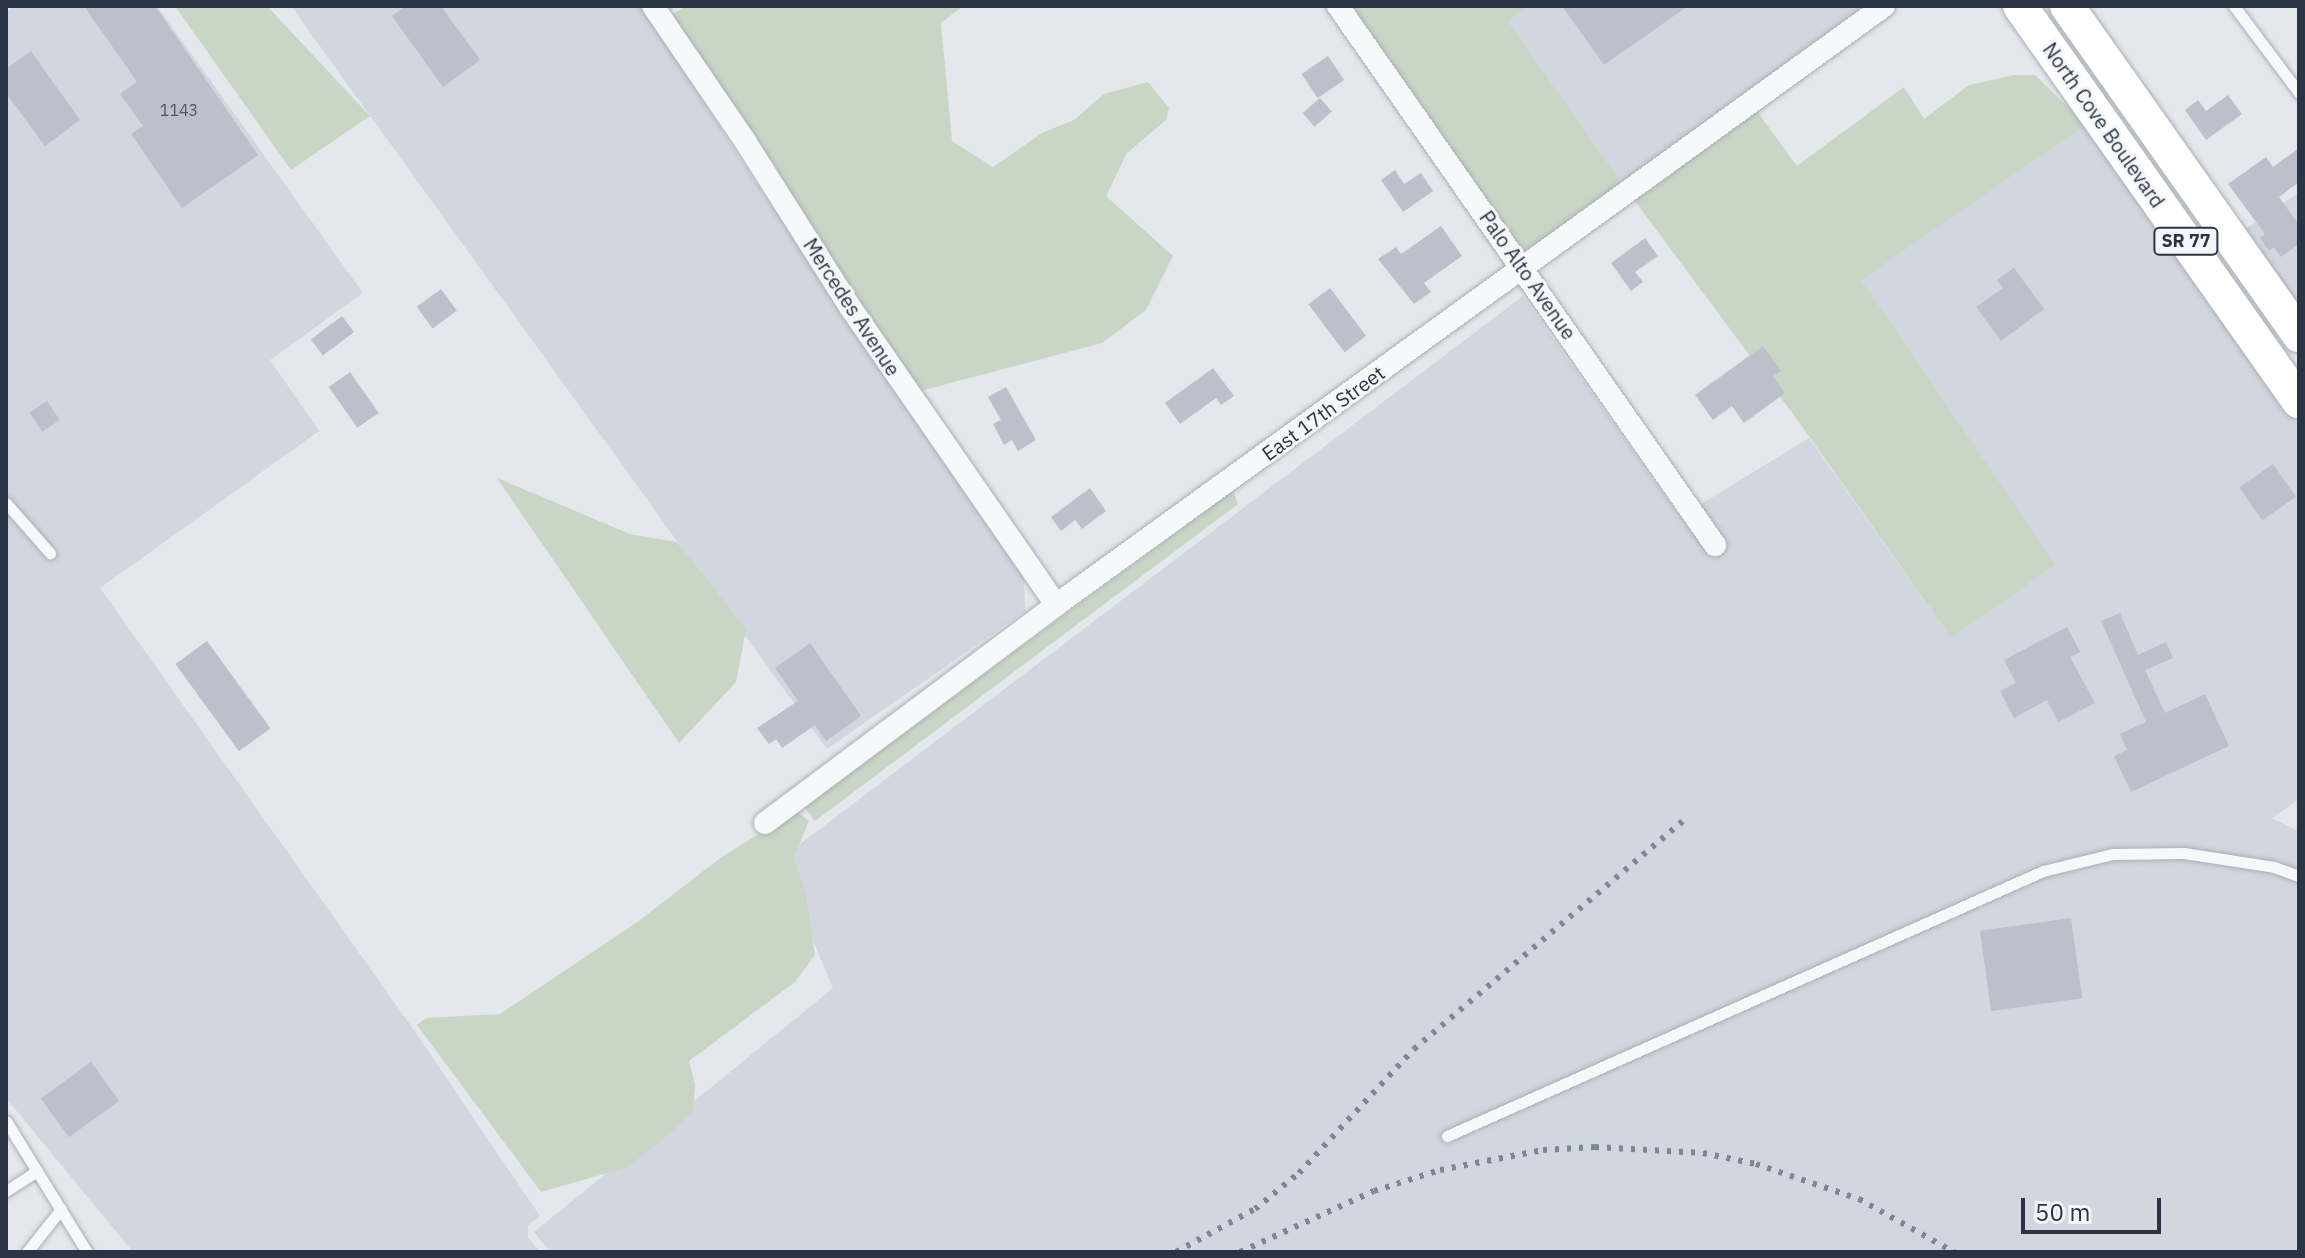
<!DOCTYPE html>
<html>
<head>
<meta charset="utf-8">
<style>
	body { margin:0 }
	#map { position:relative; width:2305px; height:1258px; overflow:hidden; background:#e4e7ec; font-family:"IBM Plex Sans",sans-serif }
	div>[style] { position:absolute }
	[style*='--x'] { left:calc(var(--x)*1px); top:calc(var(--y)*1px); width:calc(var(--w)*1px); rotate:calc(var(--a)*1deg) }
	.built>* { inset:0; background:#d2d6de }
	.green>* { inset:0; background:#c9d6c5 }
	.building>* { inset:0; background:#bbc0ca; transform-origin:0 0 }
	.roads { filter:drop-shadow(0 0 2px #a9aeb7) drop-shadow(0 0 2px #a9aeb7) }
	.lane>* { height:11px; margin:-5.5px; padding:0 5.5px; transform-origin:5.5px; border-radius:5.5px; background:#f7f8fa }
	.street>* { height:22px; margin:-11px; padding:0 11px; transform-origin:11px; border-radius:11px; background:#f7f8fa }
	.primary>* { height:34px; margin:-17px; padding:0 17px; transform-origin:17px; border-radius:17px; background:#fff }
	.rail>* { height:6px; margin-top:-3px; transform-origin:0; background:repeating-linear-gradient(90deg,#7d8696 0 4px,transparent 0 12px) }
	span { translate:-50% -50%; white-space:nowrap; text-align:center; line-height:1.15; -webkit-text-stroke:6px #f4f6f9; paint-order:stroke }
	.number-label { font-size:16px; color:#4f5766 }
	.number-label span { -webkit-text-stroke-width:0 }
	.shield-label span { padding:2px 6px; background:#f4f6f9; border:2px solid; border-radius:6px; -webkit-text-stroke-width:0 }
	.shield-label { font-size:18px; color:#2b3445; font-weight:700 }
	.street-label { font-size:20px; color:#2b3445 }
	.frame { position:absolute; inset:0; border:8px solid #2b3445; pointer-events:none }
	.scale { position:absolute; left:2021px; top:1198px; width:140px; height:36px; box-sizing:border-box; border:4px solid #2b3445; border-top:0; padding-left:10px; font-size:24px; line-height:28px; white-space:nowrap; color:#2b3445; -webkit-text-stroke:6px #f4f6f9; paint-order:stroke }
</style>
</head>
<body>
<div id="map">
	<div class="built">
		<i style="clip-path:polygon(14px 6px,157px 6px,363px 293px,270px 360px,319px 431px,100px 588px,411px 1026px,540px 1216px,528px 1225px,528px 1237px,540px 1252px,133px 1252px,6px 1098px,6px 12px)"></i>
		<i style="clip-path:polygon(291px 6px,641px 6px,764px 195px,1024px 575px,1025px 611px,827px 749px)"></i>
		<i style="clip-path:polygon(1528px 6px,1864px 6px,1622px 183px,1508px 21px)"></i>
		<i style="clip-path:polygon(2086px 125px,2299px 427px,2299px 799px,2272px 818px,2299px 832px,2299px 1252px,550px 1252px,534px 1232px,833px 988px,779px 860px,1523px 296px,1680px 517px,1809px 438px,1951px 638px,2056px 565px,1860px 280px)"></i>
		<i style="clip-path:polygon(2299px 192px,2299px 308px,2244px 230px)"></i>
	</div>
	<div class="green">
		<i style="clip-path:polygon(175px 6px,267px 6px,370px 116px,291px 170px)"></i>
		<i style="clip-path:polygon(685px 6px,963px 6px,941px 23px,952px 141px,993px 167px,1042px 133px,1074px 120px,1104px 94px,1148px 82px,1169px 108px,1166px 120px,1127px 153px,1106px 196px,1173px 256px,1146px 310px,1102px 343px,920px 391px,671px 16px)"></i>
		<i style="clip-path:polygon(1350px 6px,1528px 6px,1508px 21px,1622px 183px,1525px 254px)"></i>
		<i style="clip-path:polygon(2014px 75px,2035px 75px,2086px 125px,1861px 280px,2056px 565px,1951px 638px,1804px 429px,1635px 201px,1757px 111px,1797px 166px,1904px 87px,1924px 119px,1969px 85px)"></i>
		<i style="clip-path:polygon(497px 478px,630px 534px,677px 542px,746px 629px,736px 682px,679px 743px)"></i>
		<i style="clip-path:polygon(1233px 491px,1238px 504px,815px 821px,804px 807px)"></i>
		<i style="clip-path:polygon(797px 811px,809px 821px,794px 857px,806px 895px,815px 955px,795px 982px,689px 1061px,695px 1084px,693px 1111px,668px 1135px,628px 1167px,541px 1192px,417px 1025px,426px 1018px,500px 1014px,636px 923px,723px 856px)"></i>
	</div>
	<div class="building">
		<i style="clip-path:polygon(84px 6px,155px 6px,258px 155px,182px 208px,131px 134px,143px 126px,120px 94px,137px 82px)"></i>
		<i style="clip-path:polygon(405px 6px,441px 6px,480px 60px,443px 87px,392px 16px)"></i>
		<i style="clip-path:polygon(1562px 6px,1688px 6px,1604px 65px)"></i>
		<i style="clip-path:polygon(31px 51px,80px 120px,45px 146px,6px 93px,6px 69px)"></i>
		<i style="left:1328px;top:56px;width:29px;height:32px;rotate:56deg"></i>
		<i style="clip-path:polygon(2228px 95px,2242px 114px,2206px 140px,2185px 110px,2198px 100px,2206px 111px)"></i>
		<i style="left:1320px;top:98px;width:18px;height:23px;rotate:49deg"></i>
		<i style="clip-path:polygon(2299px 148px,2299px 182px,2279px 197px,2299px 225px,2299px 244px,2281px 257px,2274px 247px,2269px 251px,2260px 238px,2265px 234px,2228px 184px,2266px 157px,2273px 167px)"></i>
		<i style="clip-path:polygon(1395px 170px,1404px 184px,1421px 173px,1433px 191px,1403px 212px,1381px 180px)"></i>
		<i style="clip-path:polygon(1441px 226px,1462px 256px,1424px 283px,1431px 292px,1414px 304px,1378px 259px,1396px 247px,1401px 254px)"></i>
		<i style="clip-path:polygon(1645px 238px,1658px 256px,1635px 272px,1643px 282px,1631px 291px,1611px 263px)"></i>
		<i style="clip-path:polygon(2014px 268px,2044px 309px,2001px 341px,1976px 307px,2003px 288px,1997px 280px)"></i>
		<i style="left:1330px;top:288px;width:60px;height:27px;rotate:53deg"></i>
		<i style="left:441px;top:289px;width:27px;height:30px;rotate:54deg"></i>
		<i style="left:342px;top:316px;width:20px;height:39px;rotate:53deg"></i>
		<i style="clip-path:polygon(1763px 346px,1781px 371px,1773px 376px,1785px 393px,1744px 423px,1732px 406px,1713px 420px,1695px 395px)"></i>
		<i style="clip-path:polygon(1213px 368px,1234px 396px,1221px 405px,1216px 398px,1180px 424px,1165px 403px)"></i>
		<i style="left:350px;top:372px;width:50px;height:26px;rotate:55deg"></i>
		<i style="clip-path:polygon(1006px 387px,1036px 440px,1018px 451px,1012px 440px,1004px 445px,993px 424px,1001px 420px,988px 397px)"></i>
		<i style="left:47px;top:401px;width:23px;height:21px;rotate:56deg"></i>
		<i style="left:2273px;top:464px;width:40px;height:41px;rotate:55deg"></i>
		<i style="clip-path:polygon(1090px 488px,1106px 511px,1082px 529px,1075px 520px,1061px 531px,1051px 517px)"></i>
		<i style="clip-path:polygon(2120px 613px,2138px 655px,2166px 642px,2173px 658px,2145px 670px,2165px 713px,2205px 694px,2229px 746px,2131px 792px,2114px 756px,2127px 750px,2120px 734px,2146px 722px,2101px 621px)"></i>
		<i style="clip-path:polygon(2067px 627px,2080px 652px,2070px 657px,2095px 703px,2058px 722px,2047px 700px,2014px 718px,2000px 691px,2016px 683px,2004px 660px)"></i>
		<i style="left:207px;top:641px;width:108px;height:39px;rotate:54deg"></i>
		<i style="clip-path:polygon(810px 643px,861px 716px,826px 741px,815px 725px,782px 748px,776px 739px,769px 744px,757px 728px,798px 701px,775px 668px)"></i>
		<i style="left:2071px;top:918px;width:81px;height:92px;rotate:82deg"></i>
		<i style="left:91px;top:1062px;width:48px;height:62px;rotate:54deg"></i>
	</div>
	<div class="roads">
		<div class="lane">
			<i style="--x:2234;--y:6;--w:109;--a:53.2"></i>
			<i style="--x:6;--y:503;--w:67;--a:48.7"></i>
			<i style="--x:6;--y:1121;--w:154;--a:58.3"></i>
			<i style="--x:1447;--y:1136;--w:652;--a:-23.97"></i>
			<i style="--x:2043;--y:871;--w:72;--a:-13.7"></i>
			<i style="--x:2113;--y:854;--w:71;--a:-0.8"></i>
			<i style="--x:2184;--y:853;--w:91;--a:8.8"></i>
			<i style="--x:2274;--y:867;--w:27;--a:20"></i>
			<i style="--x:6;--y:1191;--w:37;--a:-33"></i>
			<i style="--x:27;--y:1252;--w:55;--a:-51.7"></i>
		</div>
		<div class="street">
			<i style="--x:653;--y:6;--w:163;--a:55.7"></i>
			<i style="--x:745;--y:141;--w:196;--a:57.7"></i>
			<i style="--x:850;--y:307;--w:362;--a:55.3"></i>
			<i style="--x:1338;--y:6;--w:658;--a:55.03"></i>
			<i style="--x:765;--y:823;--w:364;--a:-36.8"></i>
			<i style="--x:1056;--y:605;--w:1022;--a:-35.88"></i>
		</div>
		<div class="primary">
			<i style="--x:2020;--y:6;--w:484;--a:54.8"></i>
			<i style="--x:2067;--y:6;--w:403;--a:54.8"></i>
		</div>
	</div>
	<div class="rail">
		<i style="--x:1176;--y:1252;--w:90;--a:-28.6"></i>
		<i style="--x:1255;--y:1209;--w:57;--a:-39.3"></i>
		<i style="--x:1299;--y:1173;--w:169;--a:-47.2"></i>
		<i style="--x:1414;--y:1049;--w:357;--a:-40.3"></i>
		<i style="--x:1240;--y:1252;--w:147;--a:-24.5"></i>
		<i style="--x:1374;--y:1191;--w:69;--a:-17.7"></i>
		<i style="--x:1440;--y:1170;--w:105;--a:-11"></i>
		<i style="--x:1543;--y:1150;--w:52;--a:-3.3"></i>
		<i style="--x:1595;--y:1147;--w:108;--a:3.2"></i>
		<i style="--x:1703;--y:1153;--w:54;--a:11.7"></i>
		<i style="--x:1756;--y:1164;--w:109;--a:18.8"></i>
		<i style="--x:1859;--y:1199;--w:109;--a:29.2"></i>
	</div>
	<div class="number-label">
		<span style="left:179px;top:110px">1143</span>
	</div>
	<div class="shield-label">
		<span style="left:2186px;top:241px">SR 77</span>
	</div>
	<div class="street-label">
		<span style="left:2104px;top:125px;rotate:55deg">North Cove Boulevard</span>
		<span style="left:1528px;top:275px;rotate:55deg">Palo Alto Avenue</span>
		<span style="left:852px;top:307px;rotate:57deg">Mercedes Avenue</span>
		<span style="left:1323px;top:413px;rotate:-36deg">East 17th Street</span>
	</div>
	<div class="frame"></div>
	<div class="scale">50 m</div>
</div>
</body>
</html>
